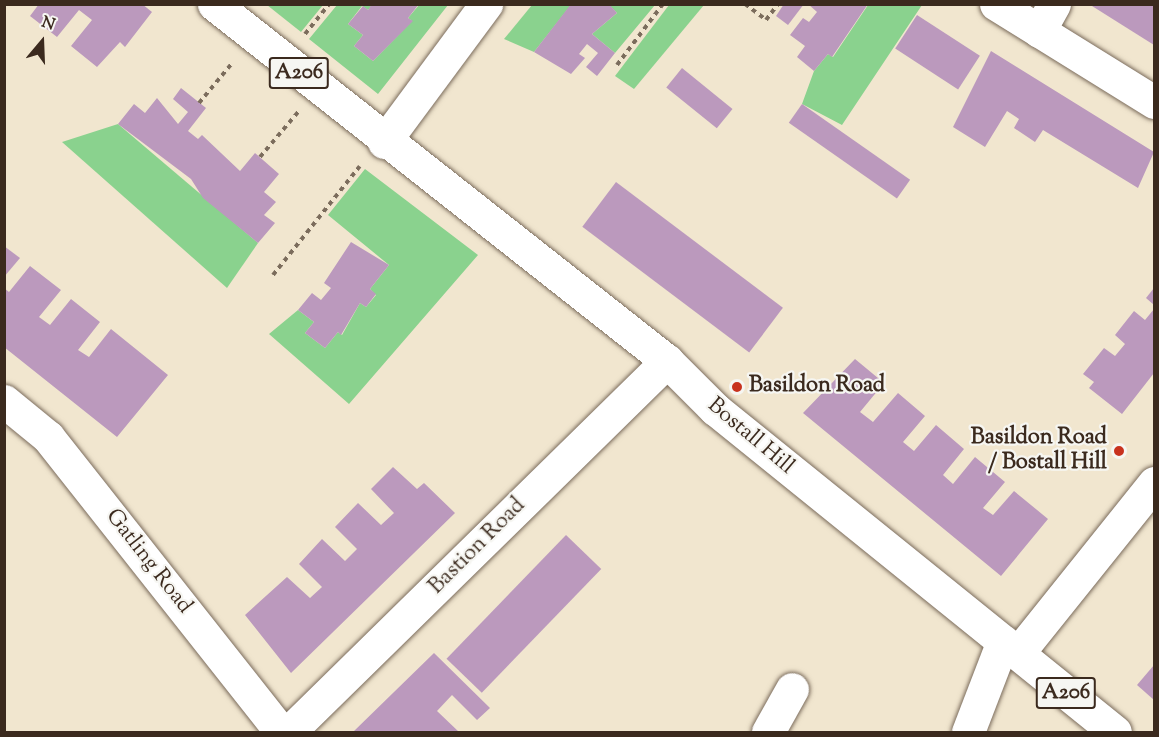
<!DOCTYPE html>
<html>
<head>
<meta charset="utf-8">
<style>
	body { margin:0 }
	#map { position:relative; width:1159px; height:737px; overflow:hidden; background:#f1e6cf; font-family:"Sorts Mill Goudy",serif }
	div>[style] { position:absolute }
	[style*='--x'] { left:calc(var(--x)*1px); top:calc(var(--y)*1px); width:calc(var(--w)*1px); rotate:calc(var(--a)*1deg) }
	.green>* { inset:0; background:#8ad28e }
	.building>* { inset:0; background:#bb99bd; transform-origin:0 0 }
	.path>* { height:4px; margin-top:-2px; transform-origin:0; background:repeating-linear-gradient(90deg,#7b6c5c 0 4.5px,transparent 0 9px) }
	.roads { filter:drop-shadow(0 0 2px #7b6c5c) drop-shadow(0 0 2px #7b6c5c) }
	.minor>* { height:33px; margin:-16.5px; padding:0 16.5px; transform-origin:16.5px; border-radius:16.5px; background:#fff }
	.major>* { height:33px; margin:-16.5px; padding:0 16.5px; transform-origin:16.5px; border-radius:16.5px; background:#fff }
	.dots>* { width:16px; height:16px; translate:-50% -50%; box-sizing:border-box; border:3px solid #f6f6f2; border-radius:50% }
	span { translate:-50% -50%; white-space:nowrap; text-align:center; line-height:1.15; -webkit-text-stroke:4.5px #f6f6f2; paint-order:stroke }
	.shield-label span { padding:2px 4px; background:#f6f6f2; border:2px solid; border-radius:4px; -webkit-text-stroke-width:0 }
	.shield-label { font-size:21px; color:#3b2a1e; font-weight:700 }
	.poi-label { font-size:22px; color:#3b2a1e; font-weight:700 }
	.left { translate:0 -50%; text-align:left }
	.right { translate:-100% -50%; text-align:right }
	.street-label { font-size:22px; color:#3b2a1e }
	.frame { position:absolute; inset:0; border:6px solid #3b2a1e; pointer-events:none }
	.north { position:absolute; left:12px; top:12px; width:60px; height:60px; -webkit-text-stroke:4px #f6f6f2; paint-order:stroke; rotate:19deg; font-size:16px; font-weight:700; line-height:24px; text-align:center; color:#3b2a1e }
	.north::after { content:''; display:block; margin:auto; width:21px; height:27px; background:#3b2a1e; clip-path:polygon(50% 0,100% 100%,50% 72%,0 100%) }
</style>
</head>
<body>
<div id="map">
	<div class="green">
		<i style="clip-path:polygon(267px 5px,323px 4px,323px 5px,301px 32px)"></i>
		<i style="clip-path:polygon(337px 5px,372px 5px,368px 10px,362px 6px,348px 24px,363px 35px,354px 46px,373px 61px,412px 21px,408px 18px,419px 5px,448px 5px,378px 94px,309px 39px)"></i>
		<i style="clip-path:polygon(532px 5px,571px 5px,534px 52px,504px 39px)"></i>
		<i style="clip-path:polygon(609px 5px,655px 5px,615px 53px,592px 34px,617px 13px)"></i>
		<i style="clip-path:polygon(669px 5px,704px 5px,634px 89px,615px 76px)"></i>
		<i style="clip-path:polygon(868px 5px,922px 5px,842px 125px,802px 104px,814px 71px,828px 54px,833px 57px)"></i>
		<i style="clip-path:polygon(118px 124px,258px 243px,227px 288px,62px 142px)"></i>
		<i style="clip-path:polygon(365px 169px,478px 255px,349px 404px,269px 334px,298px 310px,314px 322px,305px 333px,325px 348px,338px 332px,342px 335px,360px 303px,366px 307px,376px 295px,370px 289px,389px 265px,328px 215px)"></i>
	</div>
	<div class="building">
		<i style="clip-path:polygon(39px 4px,142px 4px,152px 12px,125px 47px,120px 42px,97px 67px,71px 46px,92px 20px,79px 10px,57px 37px,30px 16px)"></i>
		<i style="clip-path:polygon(372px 4px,419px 4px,408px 18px,413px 21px,373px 61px,354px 46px,363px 35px,348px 24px,363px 6px,368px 10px)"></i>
		<i style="clip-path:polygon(571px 4px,609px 4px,617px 13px,592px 34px,615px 53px,597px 76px,586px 67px,598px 53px,587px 44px,579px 54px,585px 58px,571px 74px,534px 52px)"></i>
		<i style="clip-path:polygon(784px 4px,804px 4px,788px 25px,776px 16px)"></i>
		<i style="clip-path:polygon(808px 4px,868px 4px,832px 57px,828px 54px,814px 71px,797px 57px,805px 46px,790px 35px,803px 18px,809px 22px,817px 12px)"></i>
		<i style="clip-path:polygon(1094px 4px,1154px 4px,1154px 45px,1092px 6px)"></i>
		<i style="left:917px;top:15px;width:75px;height:40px;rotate:33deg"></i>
		<i style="clip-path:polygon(991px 51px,1154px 152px,1138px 188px,1043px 130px,1035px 142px,1014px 128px,1019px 119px,1007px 111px,985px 147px,953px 127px)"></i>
		<i style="left:682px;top:68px;width:65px;height:25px;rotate:39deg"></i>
		<i style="clip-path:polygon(181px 88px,206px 108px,188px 131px,198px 139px,202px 135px,240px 171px,255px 153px,279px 174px,264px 192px,276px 202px,264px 215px,275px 223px,258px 243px,203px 198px,191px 179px,118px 124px,134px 104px,145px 113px,157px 98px,178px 124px,188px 112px,173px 99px)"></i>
		<i style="left:802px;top:104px;width:132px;height:23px;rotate:35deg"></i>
		<i style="left:616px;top:182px;width:209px;height:56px;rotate:37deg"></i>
		<i style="clip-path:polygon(351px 242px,389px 265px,370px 289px,376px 294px,366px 307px,360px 303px,341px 335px,338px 332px,325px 348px,305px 333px,314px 322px,298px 310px,312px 293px,321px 300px,331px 288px,324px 283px)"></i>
		<i style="clip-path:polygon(4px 246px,20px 258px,4px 277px)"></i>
		<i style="clip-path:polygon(30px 266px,61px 290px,39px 317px,50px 325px,71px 299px,100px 322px,78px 350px,89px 357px,111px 329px,168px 375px,117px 437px,4px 347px,4px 288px,9px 292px)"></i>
		<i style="clip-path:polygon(1154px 288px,1154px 305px,1146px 298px)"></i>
		<i style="clip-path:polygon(1154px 309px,1154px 373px,1122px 414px,1089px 388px,1094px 382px,1083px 374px,1104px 348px,1115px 356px,1125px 344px,1115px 335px,1134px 311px,1145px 320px)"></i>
		<i style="clip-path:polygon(855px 359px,884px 383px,860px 412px,873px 422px,898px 393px,925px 416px,903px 442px,914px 451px,936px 425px,964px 449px,943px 475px,953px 484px,975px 457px,1005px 482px,983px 508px,993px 515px,1014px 491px,1048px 519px,1001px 576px,803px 413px)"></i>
		<i style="clip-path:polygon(393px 467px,417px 489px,424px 483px,455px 513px,291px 673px,245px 615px,287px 577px,310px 598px,322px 587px,299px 564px,322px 539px,345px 561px,357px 549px,335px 527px,358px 503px,381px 525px,394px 513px,371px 489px)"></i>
		<i style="left:566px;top:535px;width:49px;height:172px;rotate:44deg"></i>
		<i style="clip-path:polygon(434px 653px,490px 708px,477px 720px,452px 695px,437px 711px,459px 732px,353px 732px)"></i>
		<i style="clip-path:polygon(1154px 665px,1154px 700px,1137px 685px)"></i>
	</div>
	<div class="path">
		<i style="--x:745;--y:4;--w:26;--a:37"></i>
		<i style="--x:766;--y:20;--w:20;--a:-53"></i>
		<i style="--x:305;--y:34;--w:38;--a:-51"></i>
		<i style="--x:617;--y:65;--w:76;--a:-53"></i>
		<i style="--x:199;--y:103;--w:53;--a:-50.3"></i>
		<i style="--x:260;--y:157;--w:59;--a:-49.8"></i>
		<i style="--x:273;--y:275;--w:139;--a:-51.4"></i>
	</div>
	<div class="roads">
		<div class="minor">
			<i style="--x:996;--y:4;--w:186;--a:31.8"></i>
			<i style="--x:1039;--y:31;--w:31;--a:-61"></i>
			<i style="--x:384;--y:142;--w:172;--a:-53.5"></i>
			<i style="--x:4;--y:401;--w:57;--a:39.3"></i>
			<i style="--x:48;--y:437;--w:376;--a:51.7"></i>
			<i style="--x:289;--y:732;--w:530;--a:-44.46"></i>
			<i style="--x:768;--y:732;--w:49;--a:-60.8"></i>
			<i style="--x:968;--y:732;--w:97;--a:-69"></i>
		</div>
		<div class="major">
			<i style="--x:214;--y:4;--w:577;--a:38.24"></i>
			<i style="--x:667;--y:361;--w:68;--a:45"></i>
			<i style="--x:715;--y:409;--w:514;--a:38.92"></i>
			<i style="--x:1018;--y:653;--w:218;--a:-51.3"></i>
		</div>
	</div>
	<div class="dots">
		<i style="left:737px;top:387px;background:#c8321e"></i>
		<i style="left:1119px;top:451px;background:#c8321e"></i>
	</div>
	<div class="shield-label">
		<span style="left:299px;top:73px">A206</span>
		<span style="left:1066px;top:693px">A206</span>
	</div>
	<div class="poi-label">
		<span class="left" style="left:749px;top:387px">Basildon Road</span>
		<span class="right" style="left:1107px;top:451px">Basildon Road<br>/ Bostall Hill</span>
	</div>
	<div class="street-label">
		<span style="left:750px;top:437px;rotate:40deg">Bostall Hill</span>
		<span style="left:478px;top:547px;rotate:-45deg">Bastion Road</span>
		<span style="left:148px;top:562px;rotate:52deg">Gatling Road</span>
	</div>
	<div class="frame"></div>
	<div class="north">N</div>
</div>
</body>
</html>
